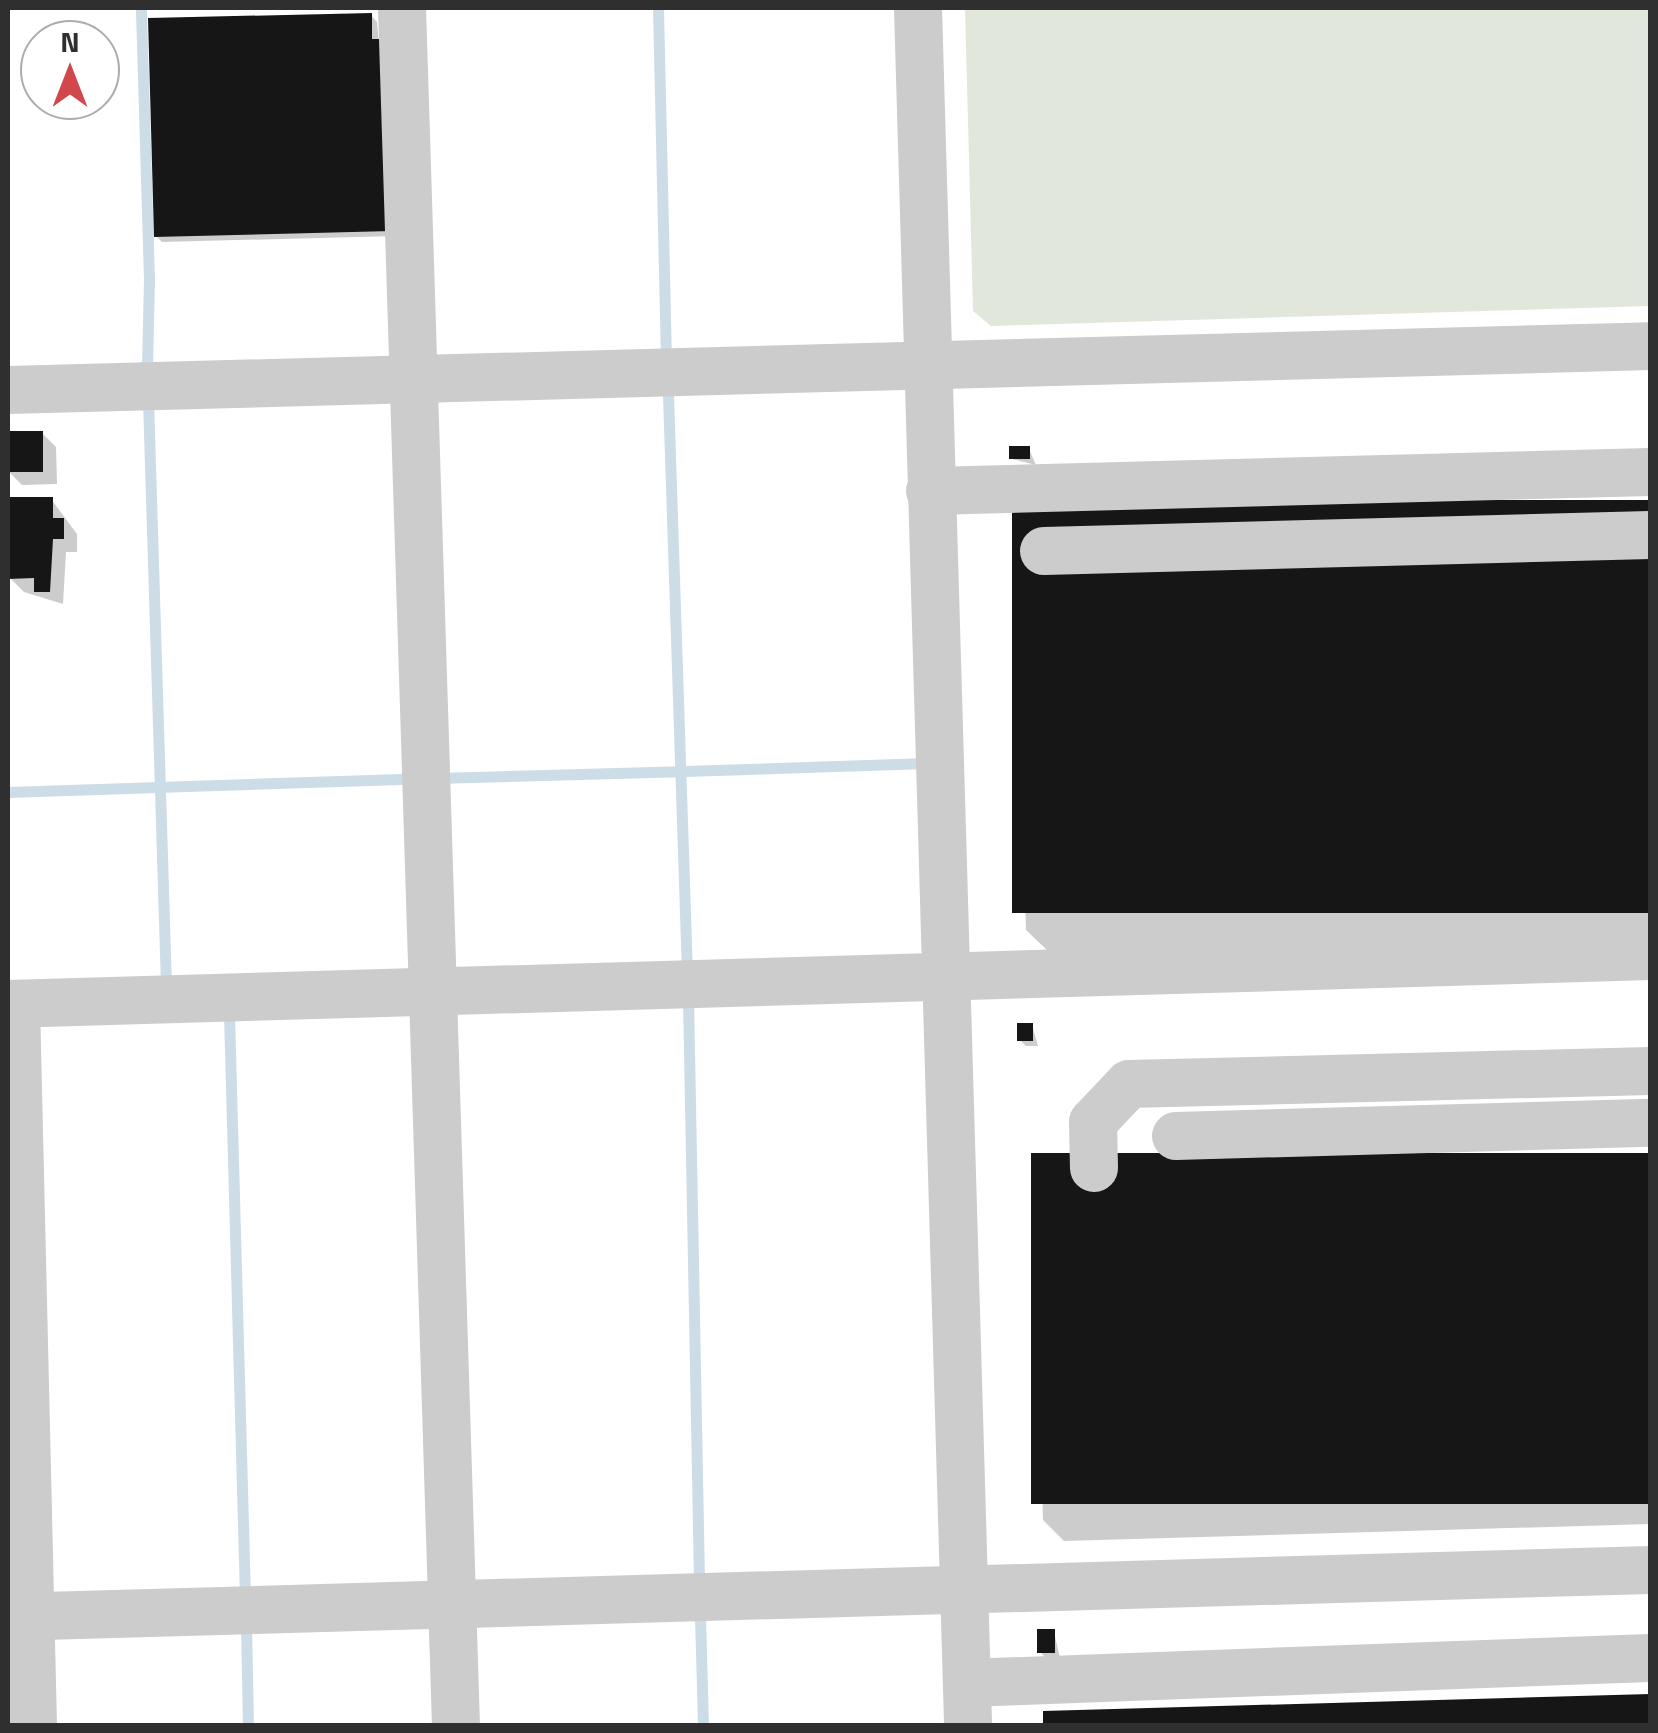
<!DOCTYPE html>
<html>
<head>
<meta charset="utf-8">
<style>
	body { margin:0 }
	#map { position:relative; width:1658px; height:1733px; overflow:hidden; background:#fff; font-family:"Titillium Web",sans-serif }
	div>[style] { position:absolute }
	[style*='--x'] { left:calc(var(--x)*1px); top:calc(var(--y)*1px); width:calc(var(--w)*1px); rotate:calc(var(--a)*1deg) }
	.green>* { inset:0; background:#e2e7dc }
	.shadow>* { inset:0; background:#0003 }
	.stream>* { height:11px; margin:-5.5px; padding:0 5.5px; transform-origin:5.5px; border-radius:5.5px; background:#cddde8 }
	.building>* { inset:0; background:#161616; transform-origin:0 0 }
	.minor>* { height:48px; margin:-24px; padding:0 24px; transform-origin:24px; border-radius:24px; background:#ccc }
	span { translate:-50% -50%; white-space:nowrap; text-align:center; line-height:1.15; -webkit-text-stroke:10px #fff; paint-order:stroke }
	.frame { position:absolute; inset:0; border:10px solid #2f2f2f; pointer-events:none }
	.north { position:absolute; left:20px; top:20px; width:100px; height:100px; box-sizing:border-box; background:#fff; border:2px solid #acacac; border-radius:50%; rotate:0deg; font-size:28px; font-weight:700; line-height:40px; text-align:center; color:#2f2f2f }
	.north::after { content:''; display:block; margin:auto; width:35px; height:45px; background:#d1474c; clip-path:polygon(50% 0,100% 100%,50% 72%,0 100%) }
</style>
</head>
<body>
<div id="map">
	<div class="green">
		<i style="clip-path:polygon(965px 8px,1650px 8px,1650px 306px,991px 326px,973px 311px)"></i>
	</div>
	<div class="shadow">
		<i style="clip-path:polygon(371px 15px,377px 22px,397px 236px,162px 242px,156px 236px)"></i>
		<i style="clip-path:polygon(42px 433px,56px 447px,57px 484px,22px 485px,8px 471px,8px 434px)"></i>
		<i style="clip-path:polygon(1029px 449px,1036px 465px,1012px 459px)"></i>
		<i style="clip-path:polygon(51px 499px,77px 534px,77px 552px,66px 552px,63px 604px,24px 592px,10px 578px)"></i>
		<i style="clip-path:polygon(1650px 502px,1650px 934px,1048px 951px,1026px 930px,1015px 520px)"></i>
		<i style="clip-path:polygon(1032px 1025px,1038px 1046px,1026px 1046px,1020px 1040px)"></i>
		<i style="clip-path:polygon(1650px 1155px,1650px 1524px,1064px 1541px,1043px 1520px,1033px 1172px)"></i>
		<i style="clip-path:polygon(1054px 1632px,1060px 1658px,1046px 1658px,1040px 1652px)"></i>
	</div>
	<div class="stream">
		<i style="--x:658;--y:8;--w:347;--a:88.7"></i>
		<i style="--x:137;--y:368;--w:10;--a:-6"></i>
		<i style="--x:147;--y:367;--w:87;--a:-88.7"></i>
		<i style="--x:149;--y:280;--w:272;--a:-91.7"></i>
		<i style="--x:668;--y:395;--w:578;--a:88.12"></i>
		<i style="--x:148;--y:400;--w:587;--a:88.24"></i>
		<i style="--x:685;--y:771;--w:242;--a:-1.9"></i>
		<i style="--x:435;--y:778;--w:244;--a:-1.6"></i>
		<i style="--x:8;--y:792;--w:401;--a:-1.9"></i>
		<i style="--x:688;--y:997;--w:581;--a:88.92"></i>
		<i style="--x:221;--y:1014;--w:8;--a:0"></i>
		<i style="--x:229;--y:1014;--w:582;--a:88.43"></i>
		<i style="--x:700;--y:1617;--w:109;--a:88.4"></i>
		<i style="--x:246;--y:1624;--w:102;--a:88.9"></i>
	</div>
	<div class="building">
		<i style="clip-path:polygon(372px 13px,372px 39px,387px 39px,392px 231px,154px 237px,148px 18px)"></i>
		<i style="left:8px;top:431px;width:35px;height:41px"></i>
		<i style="left:1030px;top:446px;width:13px;height:21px;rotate:90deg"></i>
		<i style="clip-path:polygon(8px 497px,53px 497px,53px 518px,64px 518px,64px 539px,53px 539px,50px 592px,34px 592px,34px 578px,8px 579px)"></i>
		<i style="left:1650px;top:500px;width:413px;height:638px;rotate:90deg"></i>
		<i style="left:1017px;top:1023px;width:16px;height:18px"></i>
		<i style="left:1650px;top:1153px;width:351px;height:619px;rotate:90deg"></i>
		<i style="left:1055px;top:1629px;width:24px;height:18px;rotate:90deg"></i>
		<i style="clip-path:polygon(1650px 1694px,1650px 1726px,1043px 1726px,1043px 1711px)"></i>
	</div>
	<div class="minor">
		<i style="--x:402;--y:8;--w:1719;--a:88.2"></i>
		<i style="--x:918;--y:8;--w:1719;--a:88.33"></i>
		<i style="--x:8;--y:390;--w:1643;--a:-1.53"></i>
		<i style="--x:930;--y:491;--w:720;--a:-1.51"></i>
		<i style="--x:1044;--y:551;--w:606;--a:-1.51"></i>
		<i style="--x:8;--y:1004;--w:1643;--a:-1.67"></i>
		<i style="--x:16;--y:1004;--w:722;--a:88.65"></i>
		<i style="--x:1176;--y:1136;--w:474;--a:-1.6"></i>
		<i style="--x:1094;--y:1168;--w:46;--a:-91.2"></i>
		<i style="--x:1093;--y:1122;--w:52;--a:-46.5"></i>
		<i style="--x:1129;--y:1084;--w:521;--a:-1.43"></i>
		<i style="--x:8;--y:1617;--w:1643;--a:-1.64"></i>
		<i style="--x:967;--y:1683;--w:683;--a:-2.1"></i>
	</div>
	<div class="frame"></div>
	<div class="north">N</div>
</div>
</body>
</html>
